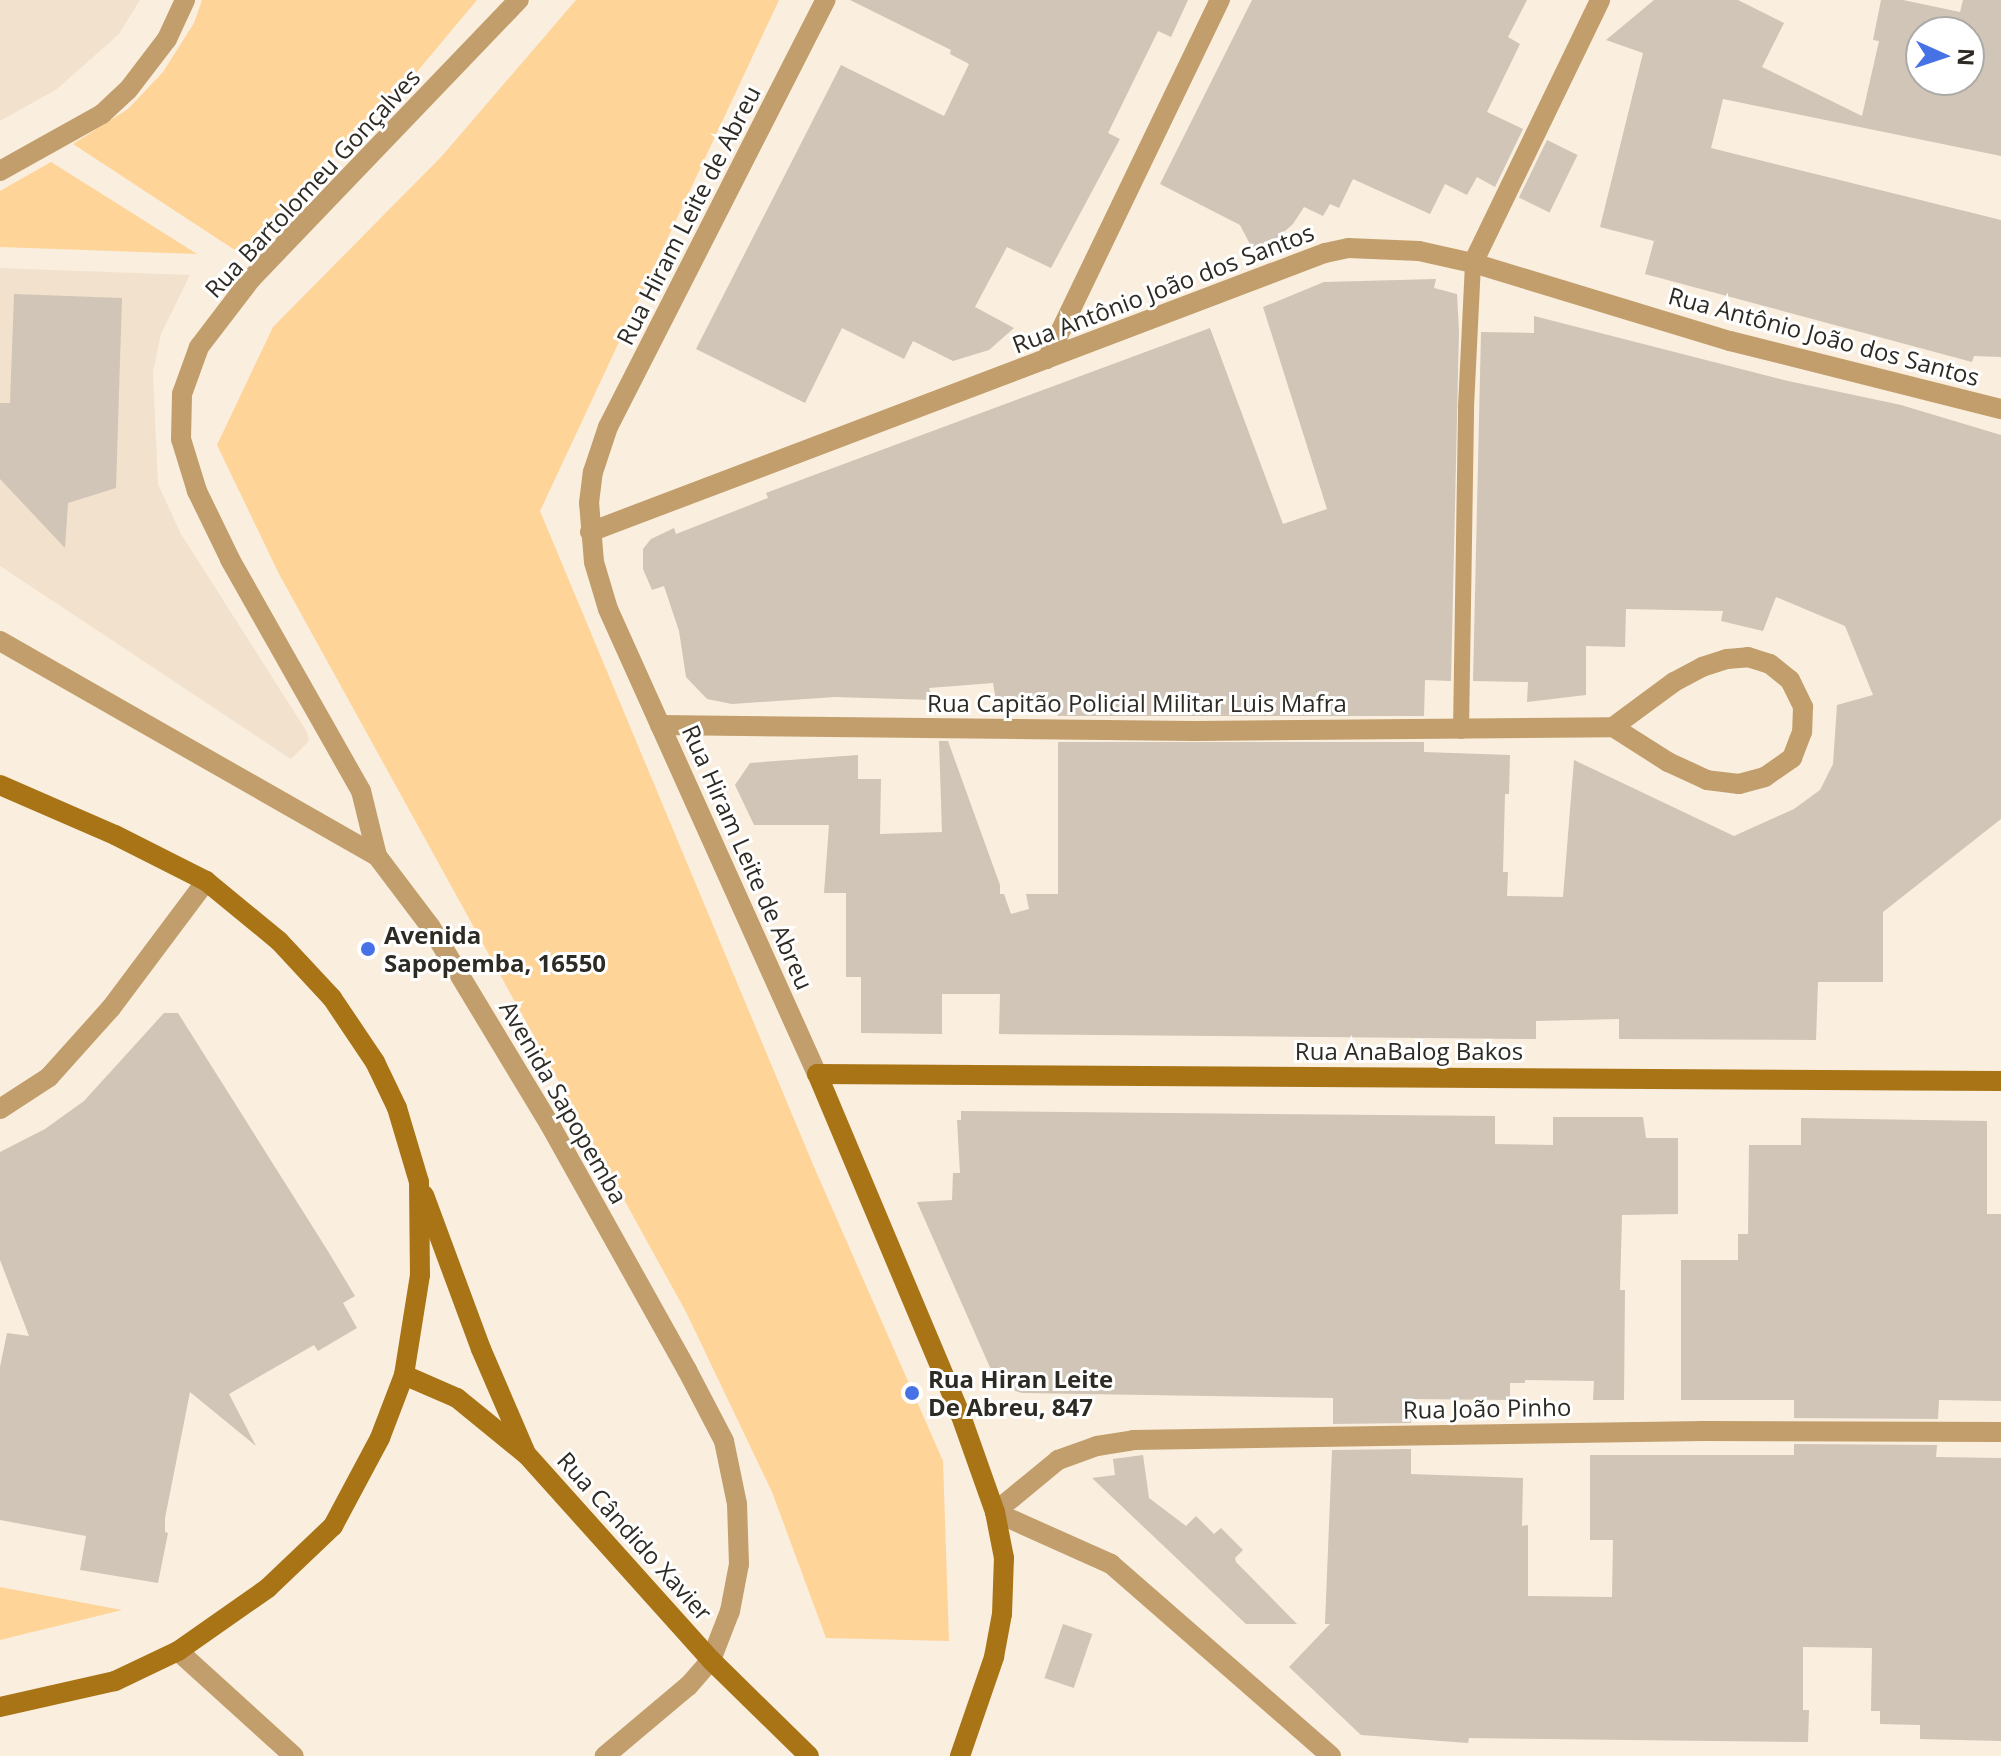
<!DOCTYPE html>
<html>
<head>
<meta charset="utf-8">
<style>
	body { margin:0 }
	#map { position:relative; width:2001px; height:1756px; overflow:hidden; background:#faeede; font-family:"Open Sans",sans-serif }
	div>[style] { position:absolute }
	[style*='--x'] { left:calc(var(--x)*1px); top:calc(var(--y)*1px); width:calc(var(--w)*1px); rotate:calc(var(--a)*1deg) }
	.built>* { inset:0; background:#f2e2cd }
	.green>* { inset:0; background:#fed498 }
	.building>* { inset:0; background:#d0c5b6; transform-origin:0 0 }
	.service>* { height:16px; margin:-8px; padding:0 8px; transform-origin:8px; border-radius:8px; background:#c19e6b }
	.minor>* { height:20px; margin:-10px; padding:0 10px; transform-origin:10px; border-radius:10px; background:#c19e6b }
	.secondary>* { height:20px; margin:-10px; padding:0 10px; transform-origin:10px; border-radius:10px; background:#a87415 }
	.dots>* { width:22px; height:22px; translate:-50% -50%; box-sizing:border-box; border:4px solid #fff; border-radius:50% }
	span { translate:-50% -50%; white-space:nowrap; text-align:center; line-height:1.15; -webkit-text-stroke:6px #fff; paint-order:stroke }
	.street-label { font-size:24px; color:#2e2a24 }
	.poi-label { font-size:24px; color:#2e2a24; font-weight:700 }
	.left { translate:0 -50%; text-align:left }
	.north { position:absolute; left:1905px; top:16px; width:80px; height:80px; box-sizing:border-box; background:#fff; border:2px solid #abaaa7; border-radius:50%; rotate:93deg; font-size:22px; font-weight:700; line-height:32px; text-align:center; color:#2e2a24 }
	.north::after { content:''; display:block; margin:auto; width:28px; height:36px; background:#4772e5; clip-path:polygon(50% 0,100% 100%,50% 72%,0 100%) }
</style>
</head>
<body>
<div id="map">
	<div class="built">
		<i style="clip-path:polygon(0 0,140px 0,119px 34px,57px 89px,0 121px)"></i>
		<i style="clip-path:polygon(0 268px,190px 275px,161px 334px,153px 372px,158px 484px,181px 534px,307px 732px,309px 741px,291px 759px,0 566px)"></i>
	</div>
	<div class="green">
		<i style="clip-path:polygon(202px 0,477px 0,395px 98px,317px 172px,244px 256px,73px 144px,128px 109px,163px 72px,194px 23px)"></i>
		<i style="clip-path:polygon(576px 0,779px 0,540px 511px,814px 1167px,943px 1461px,949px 1641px,826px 1638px,772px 1492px,686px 1312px,278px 572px,217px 445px,273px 327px,442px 156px)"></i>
		<i style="clip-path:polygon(51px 162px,129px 211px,197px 254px,0 247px,0 191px)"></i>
		<i style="clip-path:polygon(0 1587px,122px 1610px,0 1640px)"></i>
	</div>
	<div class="building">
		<i style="clip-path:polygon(850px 0,1188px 0,1171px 37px,1158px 31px,1108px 133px,1120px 139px,1051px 268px,1007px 247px,975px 307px,1014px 328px,989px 350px,953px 361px,913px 341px,904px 359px,842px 328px,805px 403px,696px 349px,841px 65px,944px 116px,969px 64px,950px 54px,951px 50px)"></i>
		<i style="clip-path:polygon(1252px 0,1527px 0,1508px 37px,1520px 44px,1487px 112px,1523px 129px,1495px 187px,1477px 177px,1467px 195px,1445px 184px,1430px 214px,1353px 179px,1339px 208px,1330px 204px,1323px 216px,1304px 207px,1293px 224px,1276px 239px,1252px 248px,1240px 225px,1160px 184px)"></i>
		<i style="clip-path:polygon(evenodd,1654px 0,1738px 0,1784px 23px,1762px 67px,1862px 116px,1879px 41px,1873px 40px,1881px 0,1903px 0,1960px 12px,1963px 0,2001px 0,2001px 156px,1723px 99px,1711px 148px,2001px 220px,2001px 357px,1974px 356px,1972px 362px,1645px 274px,1654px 241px,1600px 227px,1643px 53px,1606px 40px,1654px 0,1921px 32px,1969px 32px,1969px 80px,1921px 80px,1921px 32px)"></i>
		<i style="left:1547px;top:140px;width:34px;height:64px;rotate:26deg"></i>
		<i style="clip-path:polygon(1436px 279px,1434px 288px,1457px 294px,1459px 331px,1451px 681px,1425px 680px,1424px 716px,1058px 716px,1058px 702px,996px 701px,993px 683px,929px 688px,933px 700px,835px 697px,732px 704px,707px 699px,686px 677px,679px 631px,664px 586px,652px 590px,643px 569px,643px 549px,651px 539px,674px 528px,676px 534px,768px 498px,766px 493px,798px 481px,1210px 328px,1283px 524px,1327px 509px,1263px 307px,1324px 282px)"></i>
		<i style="clip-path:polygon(14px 294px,122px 298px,116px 488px,68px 503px,65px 548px,0 479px,0 403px,10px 403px)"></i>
		<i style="clip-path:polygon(1534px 316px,1788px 381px,1901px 405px,2001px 435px,2001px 819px,1883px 912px,1883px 982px,1818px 982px,1816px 1040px,1619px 1039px,1619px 1019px,1536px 1021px,1536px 1039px,999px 1034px,1000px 994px,942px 994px,942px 1034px,861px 1033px,861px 977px,846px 977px,846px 893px,824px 893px,829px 825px,754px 825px,735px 785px,750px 763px,858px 755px,858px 779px,881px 779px,880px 834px,942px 832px,939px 741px,948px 741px,1000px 885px,1000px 894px,1004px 894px,1011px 914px,1029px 909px,1026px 894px,1058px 894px,1058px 742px,1424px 742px,1424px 752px,1510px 755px,1509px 794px,1505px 794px,1503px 872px,1508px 872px,1507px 896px,1563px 897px,1574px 760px,1734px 836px,1794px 809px,1820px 790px,1833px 764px,1837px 705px,1873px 695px,1845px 626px,1776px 597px,1763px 631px,1721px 621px,1723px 611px,1626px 609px,1625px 647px,1586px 646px,1586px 695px,1527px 702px,1528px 682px,1473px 681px,1481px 332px,1534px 333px)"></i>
		<i style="clip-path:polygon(164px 1013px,178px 1013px,326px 1248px,355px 1296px,343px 1303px,357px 1328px,318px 1351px,314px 1345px,229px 1394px,256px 1446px,190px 1392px,165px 1518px,165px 1532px,168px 1533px,158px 1583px,80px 1570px,86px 1536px,0 1520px,0 1367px,7px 1333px,29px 1336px,0 1260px,0 1152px,45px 1129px,84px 1101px)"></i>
		<i style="clip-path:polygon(961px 1111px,1495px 1116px,1495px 1144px,1553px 1145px,1553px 1117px,1643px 1117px,1646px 1138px,1678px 1138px,1678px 1214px,1622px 1215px,1620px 1290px,1625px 1290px,1624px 1400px,1593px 1400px,1594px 1381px,1525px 1380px,1525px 1383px,1510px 1383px,1510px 1400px,1412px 1399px,1411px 1423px,1333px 1424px,1333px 1398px,1022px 1393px,1008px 1389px,992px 1372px,917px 1202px,952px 1200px,953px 1173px,960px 1173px,957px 1120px,961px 1120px)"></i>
		<i style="clip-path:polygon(1801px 1118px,1987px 1121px,1987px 1214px,2001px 1214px,2001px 1401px,1939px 1400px,1938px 1419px,1794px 1418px,1794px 1400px,1681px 1400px,1681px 1260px,1738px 1260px,1738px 1234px,1748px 1234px,1749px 1145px,1801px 1145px)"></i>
		<i style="clip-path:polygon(1794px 1444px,1937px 1445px,1936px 1457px,2001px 1458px,2001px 1741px,1920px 1739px,1920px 1725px,1880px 1724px,1880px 1711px,1871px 1711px,1872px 1648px,1803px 1647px,1803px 1710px,1809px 1710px,1808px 1742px,1469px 1738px,1468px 1743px,1361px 1735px,1289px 1667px,1330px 1624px,1325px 1624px,1332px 1450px,1411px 1449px,1411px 1474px,1523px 1478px,1522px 1526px,1528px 1525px,1528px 1596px,1612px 1597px,1613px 1540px,1590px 1540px,1590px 1455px,1794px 1455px)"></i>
		<i style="clip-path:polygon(1143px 1455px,1149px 1498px,1186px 1526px,1196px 1516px,1214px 1534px,1221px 1528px,1243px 1550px,1235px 1558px,1236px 1562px,1297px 1624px,1246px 1624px,1092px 1478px,1115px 1475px,1113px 1459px)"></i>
		<i style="left:1063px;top:1624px;width:31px;height:57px;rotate:19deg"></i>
	</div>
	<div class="service">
		<i style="--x:1461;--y:731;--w:324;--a:-89.1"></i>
		<i style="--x:1466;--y:407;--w:144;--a:-87.2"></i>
	</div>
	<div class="minor">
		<i style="--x:0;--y:171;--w:117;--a:-29.2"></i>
		<i style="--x:102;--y:114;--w:35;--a:-43"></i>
		<i style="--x:128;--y:90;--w:64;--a:-52.6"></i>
		<i style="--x:167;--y:39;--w:43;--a:-65.2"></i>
		<i style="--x:1473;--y:263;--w:292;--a:-64.2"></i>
		<i style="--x:1047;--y:359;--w:399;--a:-64.3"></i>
		<i style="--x:590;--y:532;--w:786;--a:-20.79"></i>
		<i style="--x:1325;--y:253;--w:24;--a:-12"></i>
		<i style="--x:1348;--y:248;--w:71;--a:2.4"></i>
		<i style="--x:1419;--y:251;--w:55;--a:12.5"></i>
		<i style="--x:1473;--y:263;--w:269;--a:16.9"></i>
		<i style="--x:1730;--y:341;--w:279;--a:14.1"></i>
		<i style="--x:0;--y:641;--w:434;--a:29.7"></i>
		<i style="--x:377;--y:856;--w:88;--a:52.9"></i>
		<i style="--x:430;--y:926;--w:230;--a:58.9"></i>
		<i style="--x:549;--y:1123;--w:283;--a:60.8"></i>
		<i style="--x:687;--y:1370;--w:80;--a:62.5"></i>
		<i style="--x:724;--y:1441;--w:64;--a:78.3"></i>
		<i style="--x:737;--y:1504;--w:60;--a:88.1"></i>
		<i style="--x:739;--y:1564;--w:48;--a:100.8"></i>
		<i style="--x:730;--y:1611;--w:53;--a:111.2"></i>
		<i style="--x:711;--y:1660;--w:35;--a:131"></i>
		<i style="--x:688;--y:1686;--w:109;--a:139.9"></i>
		<i style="--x:1748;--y:657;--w:23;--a:18"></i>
		<i style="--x:1770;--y:664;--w:26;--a:39"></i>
		<i style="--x:1790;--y:680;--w:30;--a:64"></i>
		<i style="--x:1803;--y:707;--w:25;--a:92"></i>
		<i style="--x:1802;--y:732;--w:28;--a:111"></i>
		<i style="--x:1792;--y:758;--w:33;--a:145"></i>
		<i style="--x:1765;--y:777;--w:27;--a:165"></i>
		<i style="--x:1739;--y:784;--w:32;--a:-173"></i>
		<i style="--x:1707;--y:780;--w:43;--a:-155.2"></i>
		<i style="--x:1668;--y:762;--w:65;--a:-147.5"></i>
		<i style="--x:1613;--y:727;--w:76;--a:-36.4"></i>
		<i style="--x:1674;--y:682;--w:32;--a:-28"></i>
		<i style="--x:1702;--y:667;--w:26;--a:-18"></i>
		<i style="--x:1727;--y:659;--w:21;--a:-5"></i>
		<i style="--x:660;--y:725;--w:534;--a:0.64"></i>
		<i style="--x:1194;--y:731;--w:419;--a:-0.5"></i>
		<i style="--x:377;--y:856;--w:67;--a:-103.8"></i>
		<i style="--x:361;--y:791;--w:266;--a:-119.5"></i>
		<i style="--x:230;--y:559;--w:76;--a:-115.9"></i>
		<i style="--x:197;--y:491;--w:54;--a:-107.1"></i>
		<i style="--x:181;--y:439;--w:45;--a:-88.7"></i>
		<i style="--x:182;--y:394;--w:50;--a:-70.1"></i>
		<i style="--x:199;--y:347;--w:86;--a:-52.6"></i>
		<i style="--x:251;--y:279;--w:387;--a:-46.2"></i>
		<i style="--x:817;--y:1074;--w:510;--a:-114.2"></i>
		<i style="--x:608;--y:609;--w:49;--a:-106.6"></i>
		<i style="--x:594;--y:562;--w:59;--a:-94.8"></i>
		<i style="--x:589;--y:503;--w:31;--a:-83"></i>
		<i style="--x:593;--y:472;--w:47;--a:-71.6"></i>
		<i style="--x:608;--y:427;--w:479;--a:-63"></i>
		<i style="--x:0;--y:1109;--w:59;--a:-33.1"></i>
		<i style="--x:49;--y:1077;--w:93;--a:-48.1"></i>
		<i style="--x:111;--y:1008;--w:159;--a:-53.2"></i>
		<i style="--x:178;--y:1651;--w:156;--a:42.2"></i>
		<i style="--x:1331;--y:1756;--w:292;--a:-138.9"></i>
		<i style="--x:1111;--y:1564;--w:127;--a:-155.9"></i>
		<i style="--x:995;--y:1512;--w:82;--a:-39.5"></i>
		<i style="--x:1058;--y:1460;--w:41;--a:-19.7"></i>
		<i style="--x:1097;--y:1446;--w:36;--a:-9"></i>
		<i style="--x:1133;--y:1440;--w:571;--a:-0.9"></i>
		<i style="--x:1704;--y:1431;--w:297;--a:0.2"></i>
	</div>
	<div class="secondary">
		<i style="--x:0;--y:785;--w:125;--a:23.5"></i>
		<i style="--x:115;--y:835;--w:102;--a:26.8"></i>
		<i style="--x:206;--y:881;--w:94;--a:39.4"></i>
		<i style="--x:279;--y:941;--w:78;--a:47.1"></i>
		<i style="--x:332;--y:998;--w:77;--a:56.1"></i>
		<i style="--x:375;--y:1062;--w:51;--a:64.4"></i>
		<i style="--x:397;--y:1108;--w:77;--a:73.4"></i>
		<i style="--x:419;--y:1182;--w:93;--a:89.4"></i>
		<i style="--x:420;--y:1275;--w:101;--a:99.1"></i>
		<i style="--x:404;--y:1375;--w:67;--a:110.9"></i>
		<i style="--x:380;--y:1438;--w:100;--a:118.1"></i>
		<i style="--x:333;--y:1526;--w:90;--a:136.4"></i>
		<i style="--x:268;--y:1588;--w:110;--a:145"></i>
		<i style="--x:178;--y:1651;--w:70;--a:154.5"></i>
		<i style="--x:115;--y:1681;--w:118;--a:167.3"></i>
		<i style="--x:424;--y:1195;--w:164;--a:69.7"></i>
		<i style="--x:481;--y:1349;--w:111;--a:66.7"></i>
		<i style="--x:404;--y:1375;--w:58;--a:23.5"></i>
		<i style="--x:457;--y:1398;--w:90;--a:39.2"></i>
		<i style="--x:527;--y:1455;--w:275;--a:48.1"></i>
		<i style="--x:711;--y:1660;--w:137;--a:44.4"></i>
		<i style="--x:960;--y:1756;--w:105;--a:-71"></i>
		<i style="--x:994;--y:1657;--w:44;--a:-79.5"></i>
		<i style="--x:1002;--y:1614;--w:56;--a:-88"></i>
		<i style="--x:1004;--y:1558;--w:47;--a:-101.1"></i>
		<i style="--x:995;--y:1512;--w:102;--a:-109.5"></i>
		<i style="--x:961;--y:1416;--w:371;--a:-112.8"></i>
		<i style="--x:817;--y:1074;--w:1184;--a:0.34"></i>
	</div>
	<div class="dots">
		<i style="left:368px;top:949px;background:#4772e5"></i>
		<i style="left:912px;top:1393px;background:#4772e5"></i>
	</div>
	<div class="street-label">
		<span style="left:312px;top:183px;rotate:-47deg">Rua Bartolomeu Gonçalves</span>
		<span style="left:688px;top:215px;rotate:-63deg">Rua Hiram Leite de Abreu</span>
		<span style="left:1163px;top:288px;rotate:-21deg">Rua Antônio João dos Santos</span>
		<span style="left:1824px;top:336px;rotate:15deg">Rua Antônio João dos Santos</span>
		<span style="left:1137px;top:703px">Rua Capitão Policial Militar Luis Mafra</span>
		<span style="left:748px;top:857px;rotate:66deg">Rua Hiram Leite de Abreu</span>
		<span style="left:1409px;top:1051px">Rua AnaBalog Bakos</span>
		<span style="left:564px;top:1102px;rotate:60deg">Avenida Sapopemba</span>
		<span style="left:1487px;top:1408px;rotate:-1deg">Rua João Pinho</span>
		<span style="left:635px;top:1536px;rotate:48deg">Rua Cândido Xavier</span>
	</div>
	<div class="poi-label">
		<span class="left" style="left:384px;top:949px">Avenida<br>Sapopemba, 16550</span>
		<span class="left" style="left:928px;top:1393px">Rua Hiran Leite<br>De Abreu, 847</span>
	</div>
	<div class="north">N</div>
</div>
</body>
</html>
